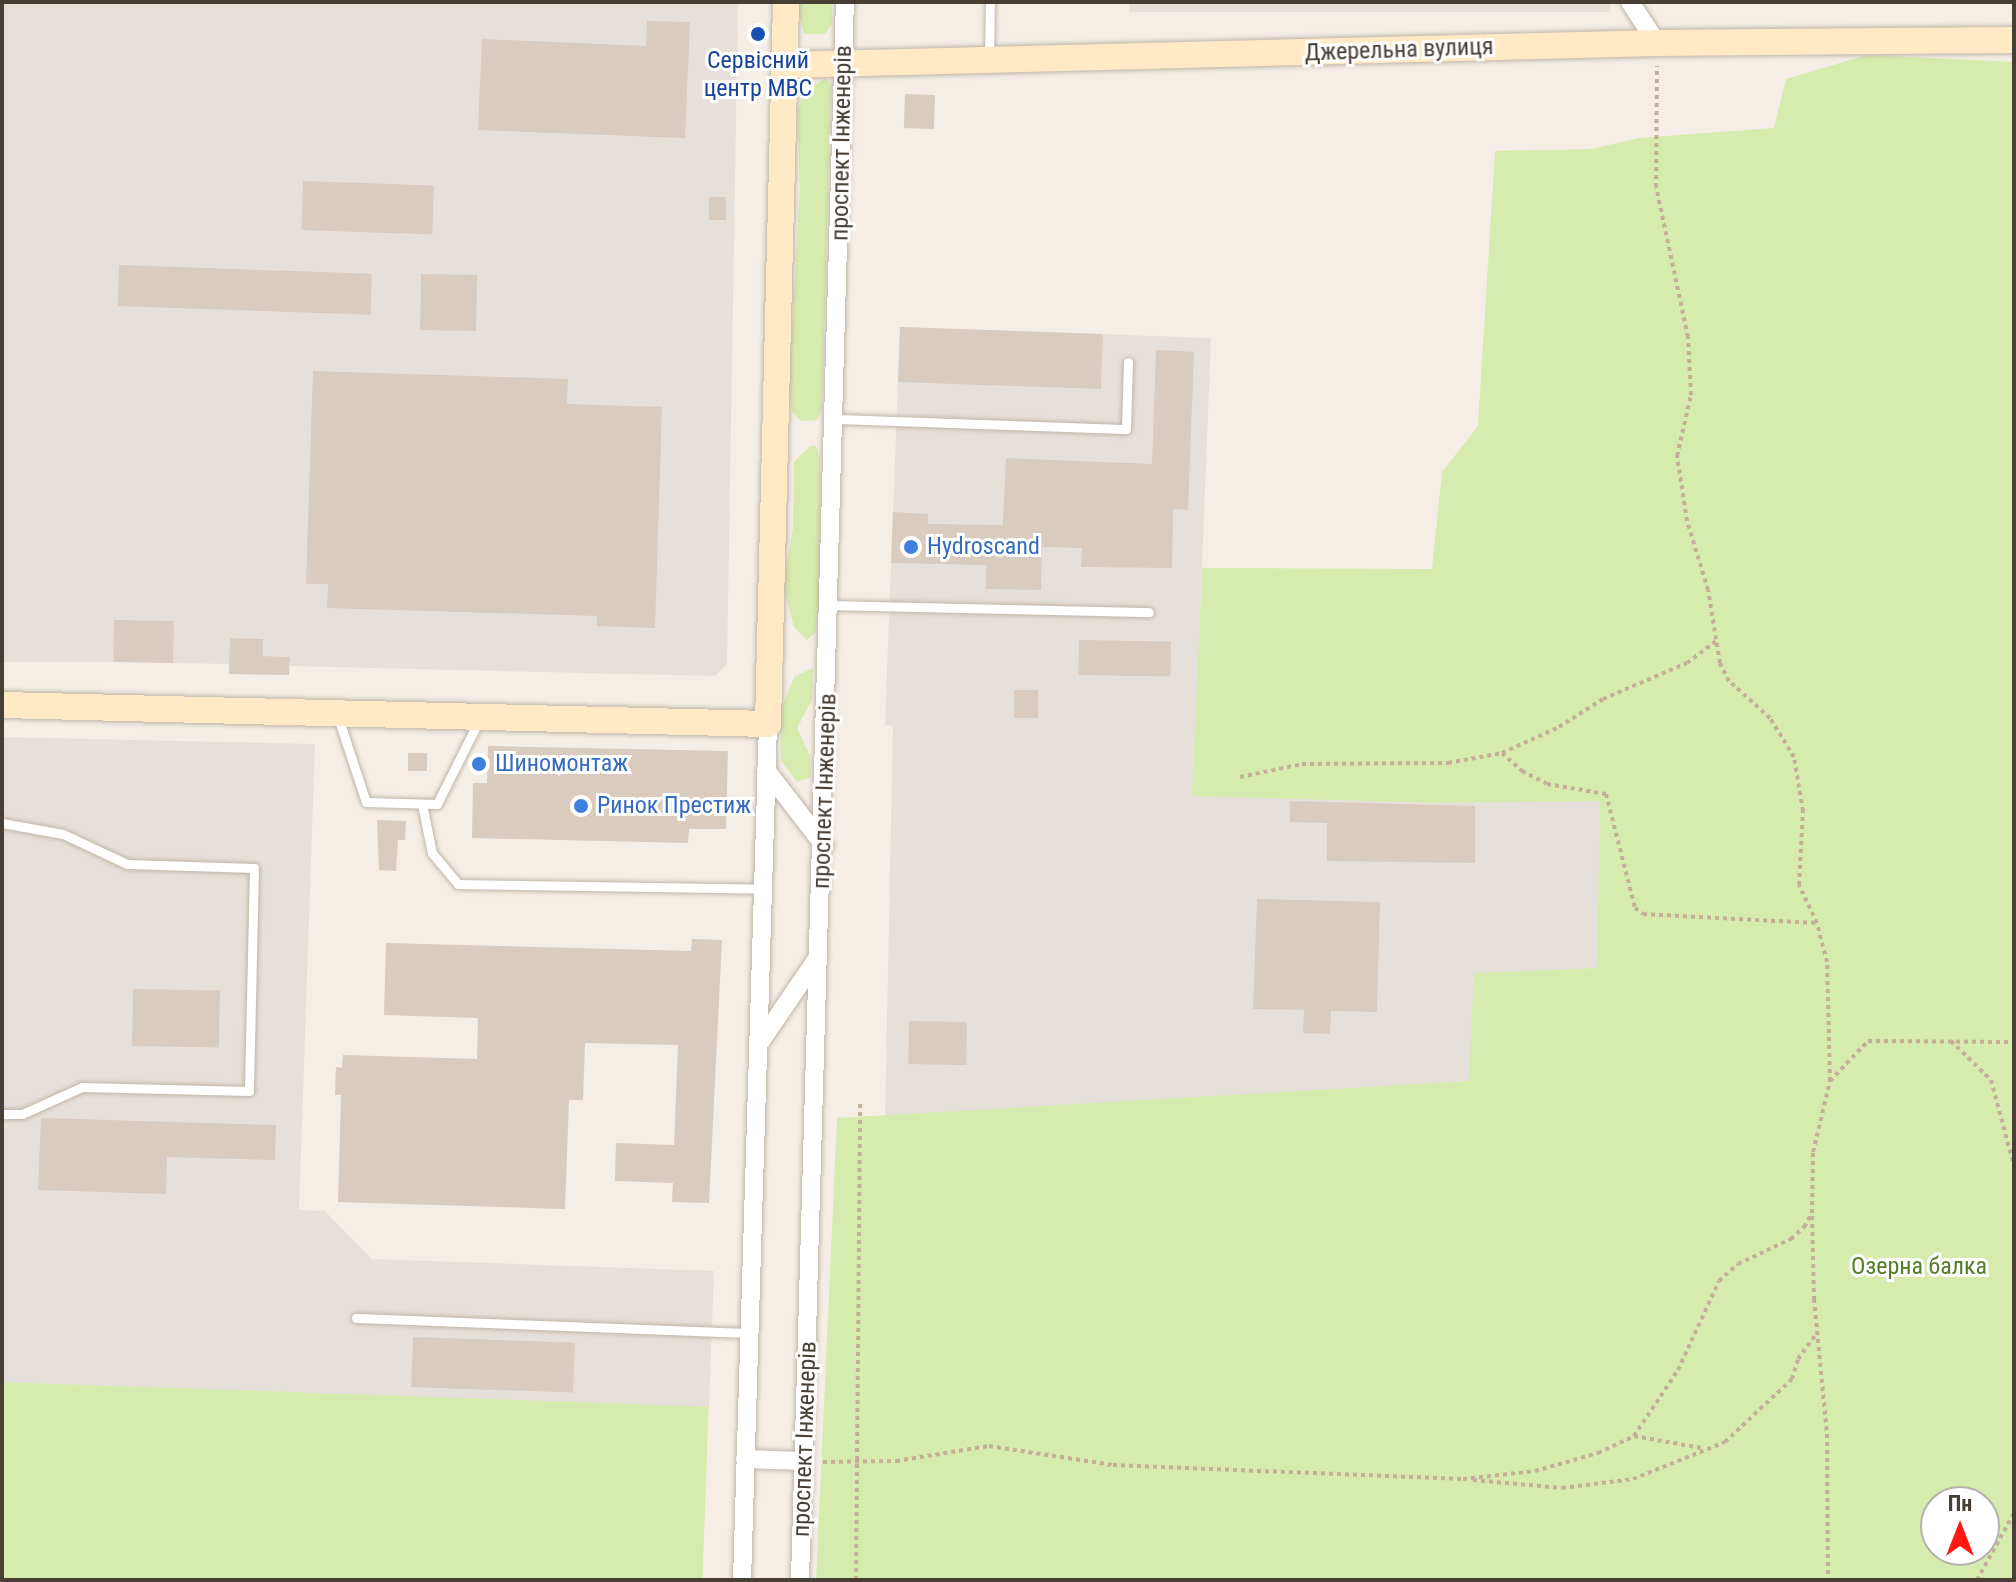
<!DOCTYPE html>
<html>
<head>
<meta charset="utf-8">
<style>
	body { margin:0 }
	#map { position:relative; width:2016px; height:1582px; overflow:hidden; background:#f4eee6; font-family:"Roboto Condensed",sans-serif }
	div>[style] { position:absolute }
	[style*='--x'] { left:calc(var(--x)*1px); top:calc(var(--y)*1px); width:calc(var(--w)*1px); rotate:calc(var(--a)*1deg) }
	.industrial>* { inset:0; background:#e6e0db; transform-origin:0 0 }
	.green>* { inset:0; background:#d6ebad; transform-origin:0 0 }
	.building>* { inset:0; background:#d9cbbe; transform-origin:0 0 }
	.path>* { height:4px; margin-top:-2px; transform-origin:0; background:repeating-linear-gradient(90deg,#c3af99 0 4px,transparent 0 8px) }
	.roads { filter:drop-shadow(0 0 2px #c0b5a8) drop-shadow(0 0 2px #c0b5a8) }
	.lane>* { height:9px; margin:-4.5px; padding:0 4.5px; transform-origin:4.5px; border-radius:4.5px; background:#fff }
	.street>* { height:18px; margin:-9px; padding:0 9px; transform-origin:9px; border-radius:9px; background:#fff }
	.secondary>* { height:26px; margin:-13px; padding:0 13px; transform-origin:13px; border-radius:13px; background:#ffeac5 }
	.dots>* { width:22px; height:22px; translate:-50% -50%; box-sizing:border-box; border:4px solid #fff; border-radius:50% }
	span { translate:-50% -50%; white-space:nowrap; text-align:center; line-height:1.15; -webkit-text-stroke:6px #fff; paint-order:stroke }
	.street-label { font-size:24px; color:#473e35 }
	.transit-label { font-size:24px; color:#164399 }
	.shop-label { font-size:24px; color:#366cbe }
	.left { translate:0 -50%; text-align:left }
	.park-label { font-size:24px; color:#517d25 }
	.frame { position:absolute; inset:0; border:4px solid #473e35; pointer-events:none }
	.north { position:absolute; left:1920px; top:1486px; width:80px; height:80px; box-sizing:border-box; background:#fff; border:2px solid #b5b2ae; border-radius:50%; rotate:0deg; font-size:22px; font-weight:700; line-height:32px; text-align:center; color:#473e35 }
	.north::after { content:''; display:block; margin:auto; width:28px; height:36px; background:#ff1912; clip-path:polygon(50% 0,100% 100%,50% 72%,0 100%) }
</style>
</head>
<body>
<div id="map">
	<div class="industrial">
		<i style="clip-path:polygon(2px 2px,738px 2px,727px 664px,715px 676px,290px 666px,289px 657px,263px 656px,263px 639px,231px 638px,230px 664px,173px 663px,174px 622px,113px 662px,2px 662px)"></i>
		<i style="left:1129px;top:2px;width:481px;height:10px"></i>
		<i style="clip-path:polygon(900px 327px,1211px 338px,1193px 795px,1436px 803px,1600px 801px,1597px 968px,1586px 968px,1470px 1081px,885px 1116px,893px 726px,885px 725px)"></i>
		<i style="clip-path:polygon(2px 737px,315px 744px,299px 1210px,325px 1211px,372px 1259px,714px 1271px,709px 1407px,2px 1382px)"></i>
	</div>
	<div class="green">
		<i style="clip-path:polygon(796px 2px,832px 2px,832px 24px,825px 34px,804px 34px)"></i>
		<i style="clip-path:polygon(evenodd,1867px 55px,2014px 62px,2014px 1580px,816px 1580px,837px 1118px,1469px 1081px,1474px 973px,1597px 968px,1600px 801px,1436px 803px,1192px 796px,1202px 568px,1432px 569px,1442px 472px,1478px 426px,1495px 151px,1592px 149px,1639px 138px,1774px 128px,1786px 79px,1867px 55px,1936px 1502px,1984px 1502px,1984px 1550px,1936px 1550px,1936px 1502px)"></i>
		<i style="clip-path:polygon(826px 78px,831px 84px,822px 409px,817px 420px,801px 421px,792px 411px,789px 389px,800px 186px,797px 110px,806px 90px)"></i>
		<i style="clip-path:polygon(810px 446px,816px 446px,820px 459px,820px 592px,815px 633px,807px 640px,794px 627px,783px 585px,793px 528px,794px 462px)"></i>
		<i style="clip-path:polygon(813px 668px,812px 700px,797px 728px,810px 756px,811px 777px,797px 782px,781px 761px,780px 712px,794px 677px)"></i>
		<i style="left:2px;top:1382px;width:707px;height:198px;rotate:2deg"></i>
	</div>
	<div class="building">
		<i style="clip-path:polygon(647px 21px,690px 22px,685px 138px,478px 130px,482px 39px,646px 46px)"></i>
		<i style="left:905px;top:94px;width:30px;height:34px;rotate:2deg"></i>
		<i style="left:303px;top:181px;width:131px;height:49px;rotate:2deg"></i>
		<i style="left:709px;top:197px;width:17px;height:23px"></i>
		<i style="left:119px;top:265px;width:253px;height:41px;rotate:2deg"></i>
		<i style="left:421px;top:274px;width:56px;height:56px;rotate:1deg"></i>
		<i style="left:900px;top:327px;width:203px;height:55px;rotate:2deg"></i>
		<i style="clip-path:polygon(1156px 350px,1194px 352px,1188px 510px,1173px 509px,1172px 568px,1081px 567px,1082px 548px,1042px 547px,1041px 590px,986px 589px,986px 565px,891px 563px,893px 512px,928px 514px,928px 524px,1003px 525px,1006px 458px,1152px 464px)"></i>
		<i style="clip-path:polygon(313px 371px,568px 379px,567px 404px,662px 407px,655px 628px,597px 626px,597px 616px,327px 608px,328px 584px,306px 584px)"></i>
		<i style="left:114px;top:620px;width:60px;height:42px;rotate:1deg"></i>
		<i style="clip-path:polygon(230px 638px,263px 639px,263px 656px,290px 657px,289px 675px,229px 674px)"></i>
		<i style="left:1079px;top:640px;width:92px;height:35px;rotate:1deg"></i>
		<i style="left:1014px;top:690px;width:24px;height:28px"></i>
		<i style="clip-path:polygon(488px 746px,728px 751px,726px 829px,689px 829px,688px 843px,472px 838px,473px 783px,487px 783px)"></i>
		<i style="left:427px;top:753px;width:18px;height:19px;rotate:90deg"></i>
		<i style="clip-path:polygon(1290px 801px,1475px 806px,1475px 863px,1327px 861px,1327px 823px,1290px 822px)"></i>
		<i style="clip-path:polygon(377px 820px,406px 821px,405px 840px,398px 840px,396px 871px,379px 870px)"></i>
		<i style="clip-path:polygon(1257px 899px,1380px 902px,1377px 1012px,1331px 1011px,1330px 1034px,1303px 1033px,1304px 1010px,1253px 1009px)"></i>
		<i style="clip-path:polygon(692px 939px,722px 940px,709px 1203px,672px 1202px,673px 1183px,615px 1181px,616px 1143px,674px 1145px,678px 1045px,585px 1043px,583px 1100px,569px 1100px,565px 1209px,338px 1202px,341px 1095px,335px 1095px,336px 1067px,342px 1068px,343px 1055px,477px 1059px,478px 1018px,384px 1015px,386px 943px,691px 951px)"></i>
		<i style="left:133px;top:989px;width:87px;height:57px;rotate:1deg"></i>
		<i style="left:909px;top:1021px;width:58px;height:43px;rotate:1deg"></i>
		<i style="clip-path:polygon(41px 1118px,276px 1125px,275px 1160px,167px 1157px,166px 1194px,38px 1190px)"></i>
		<i style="left:413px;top:1337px;width:162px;height:50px;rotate:2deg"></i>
	</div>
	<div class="path">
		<i style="--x:1502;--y:753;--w:27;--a:42"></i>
		<i style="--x:1522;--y:771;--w:28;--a:27"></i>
		<i style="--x:1547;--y:784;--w:60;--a:9.6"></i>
		<i style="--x:1606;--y:794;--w:118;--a:75.7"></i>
		<i style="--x:1635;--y:908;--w:10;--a:37"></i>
		<i style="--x:1643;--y:914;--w:174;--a:3"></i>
		<i style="--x:1240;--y:777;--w:63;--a:-11.8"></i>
		<i style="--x:1302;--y:764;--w:146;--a:-0.4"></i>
		<i style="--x:1448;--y:763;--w:55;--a:-10.5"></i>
		<i style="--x:1502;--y:753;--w:63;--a:-24.5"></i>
		<i style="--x:1559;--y:727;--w:52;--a:-32.5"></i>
		<i style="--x:1603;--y:699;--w:91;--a:-23.2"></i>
		<i style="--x:1687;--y:663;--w:36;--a:-37"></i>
		<i style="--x:1951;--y:1041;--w:56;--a:44.3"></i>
		<i style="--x:1991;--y:1080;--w:89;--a:75"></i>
		<i style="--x:1830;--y:1081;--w:55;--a:-46.5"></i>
		<i style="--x:1868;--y:1041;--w:146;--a:0.4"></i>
		<i style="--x:1812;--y:1216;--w:83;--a:88.6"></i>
		<i style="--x:1814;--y:1299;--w:136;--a:84.5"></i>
		<i style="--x:1827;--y:1434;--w:146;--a:89.6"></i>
		<i style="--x:1634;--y:1436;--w:69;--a:10"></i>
		<i style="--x:823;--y:1462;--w:73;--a:-0.8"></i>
		<i style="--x:896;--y:1461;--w:94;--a:-9.2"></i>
		<i style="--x:989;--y:1446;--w:125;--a:8.7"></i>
		<i style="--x:1113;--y:1465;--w:350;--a:2.3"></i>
		<i style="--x:1463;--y:1479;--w:72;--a:-6.3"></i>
		<i style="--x:1535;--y:1471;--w:66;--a:-15.9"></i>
		<i style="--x:1598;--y:1453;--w:40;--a:-25"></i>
		<i style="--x:1634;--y:1436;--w:79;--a:-56.3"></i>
		<i style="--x:1678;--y:1370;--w:98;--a:-65.3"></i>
		<i style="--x:1719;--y:1281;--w:25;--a:-42"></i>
		<i style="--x:1738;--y:1264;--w:59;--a:-25.3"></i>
		<i style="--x:1791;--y:1239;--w:18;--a:-43"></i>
		<i style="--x:1804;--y:1227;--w:16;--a:-60"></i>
		<i style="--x:1812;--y:1213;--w:61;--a:-89.1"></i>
		<i style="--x:1813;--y:1152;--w:73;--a:-76.5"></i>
		<i style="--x:1830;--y:1081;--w:119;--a:-91.4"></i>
		<i style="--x:1827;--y:962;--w:40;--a:-104.4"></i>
		<i style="--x:1817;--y:923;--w:42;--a:-115.3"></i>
		<i style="--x:1799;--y:885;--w:74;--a:-86.9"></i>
		<i style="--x:1803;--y:811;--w:55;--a:-99.5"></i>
		<i style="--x:1794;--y:757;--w:46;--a:-121.6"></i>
		<i style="--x:1770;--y:718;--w:55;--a:-137.9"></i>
		<i style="--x:1729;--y:681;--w:20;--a:-117"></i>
		<i style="--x:1720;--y:663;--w:74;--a:-99.3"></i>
		<i style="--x:1708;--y:590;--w:72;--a:-106.9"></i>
		<i style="--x:1687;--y:521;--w:66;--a:-98.7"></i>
		<i style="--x:1677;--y:456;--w:63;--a:-77.1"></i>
		<i style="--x:1691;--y:395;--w:58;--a:-93"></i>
		<i style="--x:1688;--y:337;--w:153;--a:-102"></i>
		<i style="--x:1656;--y:187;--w:121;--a:-89.5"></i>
		<i style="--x:1473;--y:1480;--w:89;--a:5.1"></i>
		<i style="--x:1562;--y:1488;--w:72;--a:-7.2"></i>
		<i style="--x:1633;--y:1479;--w:99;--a:-21.9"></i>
		<i style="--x:1725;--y:1442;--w:92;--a:-43.2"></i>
		<i style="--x:1792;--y:1379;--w:21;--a:-73"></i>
		<i style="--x:1798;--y:1359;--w:32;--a:-54"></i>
		<i style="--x:856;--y:1580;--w:476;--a:-89.5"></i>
		<i style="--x:1977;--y:1580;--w:77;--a:-61.1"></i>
	</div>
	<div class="roads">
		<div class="lane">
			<i style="--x:989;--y:58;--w:56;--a:-89"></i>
			<i style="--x:835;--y:419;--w:291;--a:2"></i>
			<i style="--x:1126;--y:429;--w:67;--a:-88.3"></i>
			<i style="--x:831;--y:605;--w:318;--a:1.3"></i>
			<i style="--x:338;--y:717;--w:89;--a:71.8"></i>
			<i style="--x:366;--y:802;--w:71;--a:1.6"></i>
			<i style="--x:437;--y:804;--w:92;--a:-63.4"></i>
			<i style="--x:422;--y:804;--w:50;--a:78.5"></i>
			<i style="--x:432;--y:853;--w:40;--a:50"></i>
			<i style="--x:458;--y:884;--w:305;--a:0.9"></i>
			<i style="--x:2;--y:823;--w:62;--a:10.2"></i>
			<i style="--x:63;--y:834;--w:71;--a:25.1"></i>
			<i style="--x:127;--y:864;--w:127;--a:1.8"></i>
			<i style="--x:254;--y:868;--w:223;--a:91.3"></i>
			<i style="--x:249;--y:1091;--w:167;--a:-178.6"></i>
			<i style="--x:82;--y:1087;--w:66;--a:155.8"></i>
			<i style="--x:22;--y:1114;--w:20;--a:180"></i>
			<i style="--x:356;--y:1318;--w:393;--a:2.2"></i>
		</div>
		<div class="street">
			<i style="--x:1630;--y:2;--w:49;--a:56.6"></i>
			<i style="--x:766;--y:770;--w:95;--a:52.3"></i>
			<i style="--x:761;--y:1041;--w:102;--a:-55.8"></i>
			<i style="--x:745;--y:1459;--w:59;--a:1.9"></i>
			<i style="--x:742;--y:1580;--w:856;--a:-88.26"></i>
			<i style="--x:800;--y:1580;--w:1579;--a:-88.37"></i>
		</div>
		<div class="secondary">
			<i style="--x:785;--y:65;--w:872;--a:-1.45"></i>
			<i style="--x:1657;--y:43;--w:357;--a:-0.5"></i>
			<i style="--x:2;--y:705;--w:766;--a:1.42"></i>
			<i style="--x:768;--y:724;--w:722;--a:-88.57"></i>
		</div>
	</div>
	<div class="dots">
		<i style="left:758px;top:34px;background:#1a4fb4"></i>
		<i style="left:911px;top:547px;background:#3f7fe0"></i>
		<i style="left:479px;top:764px;background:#3f7fe0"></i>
		<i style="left:581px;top:806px;background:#3f7fe0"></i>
	</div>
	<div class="street-label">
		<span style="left:1399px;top:50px;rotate:-2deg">Джерельна вулиця</span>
		<span style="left:842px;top:143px;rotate:-89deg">проспект Інженерів</span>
		<span style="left:825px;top:791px;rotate:-88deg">проспект Інженерів</span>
		<span style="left:805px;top:1439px;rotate:-88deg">проспект Інженерів</span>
	</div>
	<div class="transit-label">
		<span style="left:758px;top:75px">Сервісний<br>центр МВС</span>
	</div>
	<div class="shop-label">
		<span class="left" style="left:927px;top:547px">Hydroscand</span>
		<span class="left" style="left:495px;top:764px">Шиномонтаж</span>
		<span class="left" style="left:597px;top:806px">Ринок Престиж</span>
	</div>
	<div class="park-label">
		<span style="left:1919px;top:1267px">Озерна балка</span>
	</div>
	<div class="frame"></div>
	<div class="north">Пн</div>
</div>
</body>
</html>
